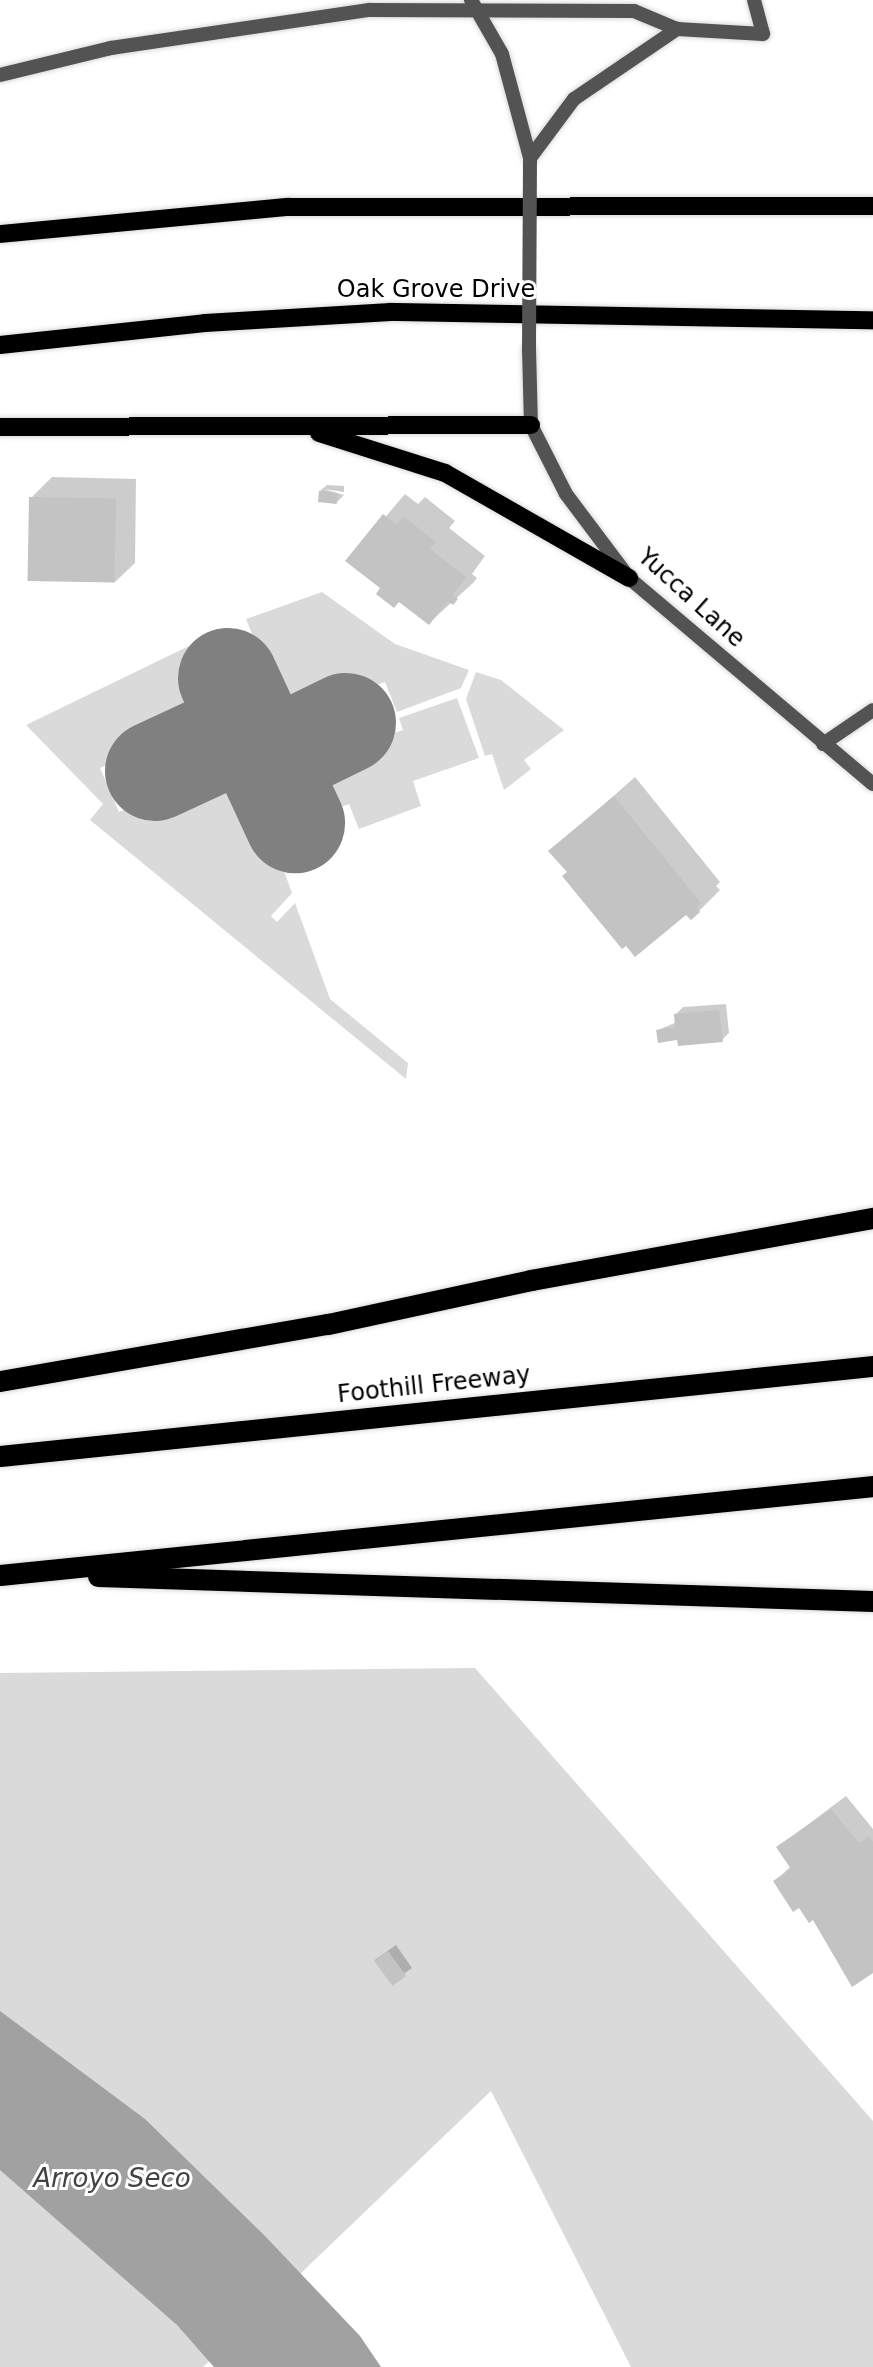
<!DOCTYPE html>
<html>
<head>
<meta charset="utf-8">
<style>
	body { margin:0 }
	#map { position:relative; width:873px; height:2367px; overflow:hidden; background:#fff; font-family:"DejaVu Sans",sans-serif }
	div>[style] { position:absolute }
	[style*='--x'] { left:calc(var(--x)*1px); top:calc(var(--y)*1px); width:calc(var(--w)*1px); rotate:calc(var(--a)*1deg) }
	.green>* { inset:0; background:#dadada }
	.water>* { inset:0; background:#a1a1a1 }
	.shadow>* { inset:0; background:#0003; transform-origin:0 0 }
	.taxiway>* { height:100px; margin:-50px; padding:0 50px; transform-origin:50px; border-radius:50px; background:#808080 }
	.building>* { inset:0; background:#c3c3c3; transform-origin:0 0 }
	.roads { filter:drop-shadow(0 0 2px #dbdbdb) drop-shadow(0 0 2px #dbdbdb) }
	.lane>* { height:14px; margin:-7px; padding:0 7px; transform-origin:7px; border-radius:7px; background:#535353 }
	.street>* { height:14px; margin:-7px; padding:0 7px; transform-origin:7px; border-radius:7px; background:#535353 }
	.primary>* { height:18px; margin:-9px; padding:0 9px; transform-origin:9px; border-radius:9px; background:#000 }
	.highway>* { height:21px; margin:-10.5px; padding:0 10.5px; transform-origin:10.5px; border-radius:10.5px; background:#000 }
	.street-bridge>* { height:14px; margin:-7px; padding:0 7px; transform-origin:7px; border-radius:7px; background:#535353 }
	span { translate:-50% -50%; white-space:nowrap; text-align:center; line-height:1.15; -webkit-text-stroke:6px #fff; paint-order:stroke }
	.street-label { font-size:24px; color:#000 }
	.water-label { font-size:26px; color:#424242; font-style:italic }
</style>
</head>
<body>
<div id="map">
	<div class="green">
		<i style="clip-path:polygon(322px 592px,395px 644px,469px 670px,461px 688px,397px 712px,385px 682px,338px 698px,344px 715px,286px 742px,272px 740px,241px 673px,264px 664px,246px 619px)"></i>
		<i style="clip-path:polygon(191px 645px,208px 686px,214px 684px,231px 720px,226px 730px,152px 762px,146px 749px,100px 768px,119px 812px,164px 793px,159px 778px,231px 745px,244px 748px,281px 829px,270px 833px,292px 893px,271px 916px,277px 922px,295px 903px,330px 999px,408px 1063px,406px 1079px,90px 820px,103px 804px,26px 725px)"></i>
		<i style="clip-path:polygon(476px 672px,501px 680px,564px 730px,524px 760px,531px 769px,504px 790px,492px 754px,485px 756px,466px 699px)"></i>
		<i style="clip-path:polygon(457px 698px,479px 758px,413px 781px,421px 806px,359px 829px,349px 804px,310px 818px,286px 769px,294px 758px,349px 731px,355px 746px,403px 730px,399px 718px)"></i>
		<i style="clip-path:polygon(475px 1668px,873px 2121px,873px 2367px,631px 2367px,491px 2091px,203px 2367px,0 2367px,0 1673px)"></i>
	</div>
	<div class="water">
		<i style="clip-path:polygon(0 2011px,145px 2119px,265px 2236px,360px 2336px,381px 2367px,214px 2367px,177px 2325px,0 2170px)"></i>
	</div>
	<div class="shadow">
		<i style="clip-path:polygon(52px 477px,136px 479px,135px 563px,114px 583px,31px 498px)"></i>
		<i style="clip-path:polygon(327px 485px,344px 486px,344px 492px,324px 489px,344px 495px,337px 502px,320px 491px)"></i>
		<i style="clip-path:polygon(405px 494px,418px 504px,425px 497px,455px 521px,449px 528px,485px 556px,472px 574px,477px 578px,473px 583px,429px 623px,348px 561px)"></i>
		<i style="clip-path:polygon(635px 777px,720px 882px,716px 886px,720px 890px,699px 911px,686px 912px,569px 872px,551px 851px)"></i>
		<i style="clip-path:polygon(726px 1004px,729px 1033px,722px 1040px,678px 1038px,658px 1030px,677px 1022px,676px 1014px,683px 1007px)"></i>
		<i style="clip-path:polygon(846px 1796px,873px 1829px,873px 1971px,775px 1881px,791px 1866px,778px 1847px)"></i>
		<i style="left:396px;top:1945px;width:28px;height:26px;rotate:55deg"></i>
	</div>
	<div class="taxiway">
		<i style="--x:228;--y:678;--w:160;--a:65.2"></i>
		<i style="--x:266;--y:762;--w:89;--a:-26"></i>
		<i style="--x:155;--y:771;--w:105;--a:-24.9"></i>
	</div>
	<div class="building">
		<i style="left:319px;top:491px;width:19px;height:11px;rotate:6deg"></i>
		<i style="left:29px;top:497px;width:87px;height:84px;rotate:1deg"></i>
		<i style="clip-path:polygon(383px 514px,397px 525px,403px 516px,436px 542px,430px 549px,466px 577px,453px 595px,458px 599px,453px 605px,448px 601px,429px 625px,399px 602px,394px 608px,376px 594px,380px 588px,345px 561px)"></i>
		<i style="clip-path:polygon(614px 796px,701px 903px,697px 907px,700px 912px,691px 920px,686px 915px,635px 957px,626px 946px,622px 949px,562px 876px,567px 872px,548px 851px)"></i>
		<i style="clip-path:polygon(719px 1010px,723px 1042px,678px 1046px,677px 1040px,658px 1043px,656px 1030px,675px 1027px,674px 1014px)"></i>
		<i style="clip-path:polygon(831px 1809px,859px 1843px,869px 1836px,873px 1842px,873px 1973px,852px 1987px,813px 1920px,809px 1923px,799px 1908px,793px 1912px,773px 1881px,791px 1869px,776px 1847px)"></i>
		<i style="left:388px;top:1951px;width:31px;height:17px;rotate:54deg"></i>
	</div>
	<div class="roads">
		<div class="lane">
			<i style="--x:754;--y:0;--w:35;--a:75"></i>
			<i style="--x:530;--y:158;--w:74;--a:-53.3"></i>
			<i style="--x:574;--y:99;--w:125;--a:-34.2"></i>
		</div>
		<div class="street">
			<i style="--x:471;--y:0;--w:62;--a:60.1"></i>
			<i style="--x:502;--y:54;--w:108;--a:74.9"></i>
			<i style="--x:0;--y:75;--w:114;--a:-13.7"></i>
			<i style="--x:111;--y:48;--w:261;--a:-8.4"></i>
			<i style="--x:369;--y:10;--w:265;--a:0.2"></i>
			<i style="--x:634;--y:11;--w:47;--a:22.7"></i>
			<i style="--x:677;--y:29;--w:86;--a:3.3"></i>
			<i style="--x:529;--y:349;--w:76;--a:88.5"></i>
			<i style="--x:531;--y:425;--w:77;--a:63.1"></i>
			<i style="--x:566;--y:494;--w:105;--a:53.1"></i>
			<i style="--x:629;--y:578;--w:319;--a:40.2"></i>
			<i style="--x:823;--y:744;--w:60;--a:-34.2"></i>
		</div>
		<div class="primary">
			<i style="--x:0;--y:234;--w:289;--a:-5.4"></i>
			<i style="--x:288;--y:207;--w:585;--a:-0.1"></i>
			<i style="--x:0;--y:345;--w:206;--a:-6.1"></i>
			<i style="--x:205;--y:323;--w:186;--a:-3.4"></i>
			<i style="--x:391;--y:312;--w:482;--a:1"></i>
			<i style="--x:0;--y:427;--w:531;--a:-0.22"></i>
			<i style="--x:319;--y:433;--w:132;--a:17.6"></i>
			<i style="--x:445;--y:473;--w:212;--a:29.7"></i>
		</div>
		<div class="highway">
			<i style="--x:0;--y:1381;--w:333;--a:-9.9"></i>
			<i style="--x:328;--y:1324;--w:208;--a:-12.2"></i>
			<i style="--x:531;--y:1280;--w:348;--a:-10.3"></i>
			<i style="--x:0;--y:1456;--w:878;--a:-5.89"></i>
			<i style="--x:0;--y:1575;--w:878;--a:-5.82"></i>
			<i style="--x:98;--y:1576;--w:775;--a:1.85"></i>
		</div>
	</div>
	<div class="street-bridge">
		<i style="--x:529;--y:349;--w:191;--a:-89.7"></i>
	</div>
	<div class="street-label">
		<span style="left:436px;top:290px">Oak Grove Drive</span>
		<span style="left:691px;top:598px;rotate:42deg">Yucca Lane</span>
		<span style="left:434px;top:1385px;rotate:-6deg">Foothill Freeway</span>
	</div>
	<div class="water-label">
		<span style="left:112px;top:2179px">Arroyo Seco</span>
	</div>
</div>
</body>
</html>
